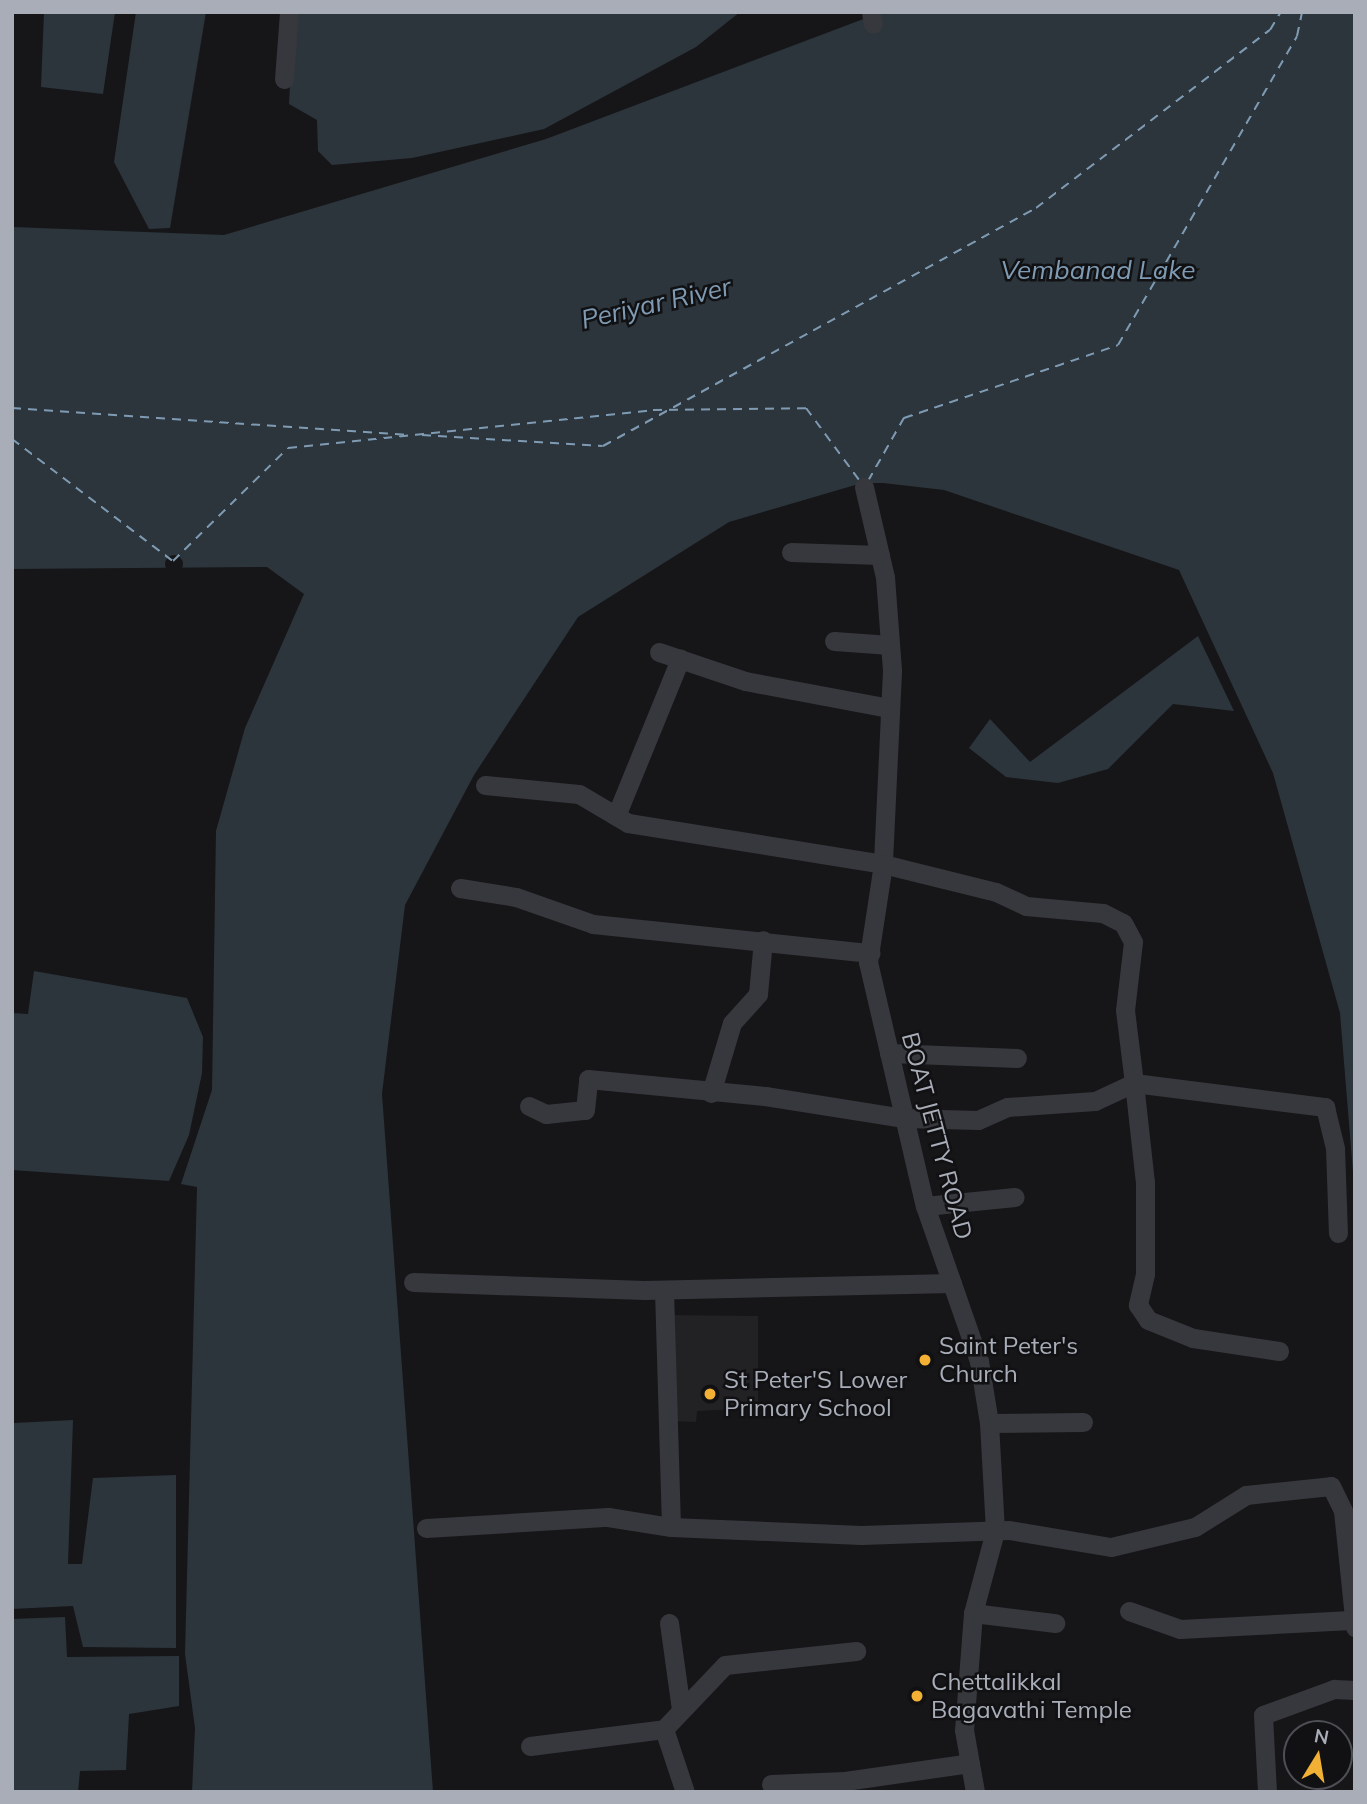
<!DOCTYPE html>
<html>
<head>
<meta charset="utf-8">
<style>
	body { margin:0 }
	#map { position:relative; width:1367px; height:1804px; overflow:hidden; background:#161618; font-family:Mulish,sans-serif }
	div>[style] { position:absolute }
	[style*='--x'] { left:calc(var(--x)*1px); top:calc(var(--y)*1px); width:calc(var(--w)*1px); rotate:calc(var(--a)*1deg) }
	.built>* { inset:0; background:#222225 }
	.water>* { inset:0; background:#2c353c }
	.pier>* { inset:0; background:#161618 }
	.round { border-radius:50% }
	.ferry>* { height:2px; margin-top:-1px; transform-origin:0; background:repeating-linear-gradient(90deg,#7f9bb3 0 9px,transparent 0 16px) }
	.minor>* { height:19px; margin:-9.5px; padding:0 9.5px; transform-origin:9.5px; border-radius:9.5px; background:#37383d }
	.dots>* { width:19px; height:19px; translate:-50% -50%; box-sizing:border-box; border:4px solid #111113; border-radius:50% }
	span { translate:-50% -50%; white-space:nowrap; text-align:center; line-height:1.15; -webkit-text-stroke:5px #111113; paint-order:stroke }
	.street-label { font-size:24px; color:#a8adb8 }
	.poi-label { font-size:24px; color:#a8adb8 }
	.left { translate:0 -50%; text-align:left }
	.water-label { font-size:26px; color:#7f9bb3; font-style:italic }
	.frame { position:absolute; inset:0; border:14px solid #a8adb8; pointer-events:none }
	.north { position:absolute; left:1283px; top:1720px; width:70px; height:70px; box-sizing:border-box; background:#111113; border:2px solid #4d4f55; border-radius:50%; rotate:11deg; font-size:19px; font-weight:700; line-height:28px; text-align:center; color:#a8adb8 }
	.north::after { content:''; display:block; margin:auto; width:24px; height:32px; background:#f2b134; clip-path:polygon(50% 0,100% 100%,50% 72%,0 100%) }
</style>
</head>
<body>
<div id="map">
	<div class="built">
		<i style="clip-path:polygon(664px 1315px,758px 1316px,758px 1408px,697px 1411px,696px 1422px,669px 1421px)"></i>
	</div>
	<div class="water">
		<i style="clip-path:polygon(44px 12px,115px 12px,103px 94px,41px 87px)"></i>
		<i style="clip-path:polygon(136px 12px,206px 12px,170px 228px,149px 229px,114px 162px)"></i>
		<i style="clip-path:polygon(294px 12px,740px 12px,696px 47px,544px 129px,412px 158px,332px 165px,318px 151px,317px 120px,289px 104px)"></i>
		<i style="clip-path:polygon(882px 12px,1355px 12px,1355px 1197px,1340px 1013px,1273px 773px,1179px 570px,944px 490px,883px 483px,862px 483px,729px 522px,578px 617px,474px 775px,405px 905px,382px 1094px,433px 1792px,192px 1792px,195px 1728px,185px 1654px,197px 1187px,181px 1184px,212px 1090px,216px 831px,245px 728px,304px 594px,267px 567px,12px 569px,12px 227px,224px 235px,546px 139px)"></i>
		<i style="clip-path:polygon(1198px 636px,1234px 711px,1173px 704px,1108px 769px,1058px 783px,1006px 777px,969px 748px,990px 719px,1030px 762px)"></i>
		<i style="clip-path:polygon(34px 971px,187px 998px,203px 1037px,202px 1073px,189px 1135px,169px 1181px,12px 1170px,12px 1013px,28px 1014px)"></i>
		<i style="clip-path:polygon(73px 1420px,68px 1564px,82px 1564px,93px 1478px,176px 1475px,176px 1648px,83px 1647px,73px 1606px,12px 1609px,14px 1423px)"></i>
		<i style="clip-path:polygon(65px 1617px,67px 1657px,179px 1656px,179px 1706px,129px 1714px,126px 1770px,80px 1771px,78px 1792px,12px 1792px,12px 1619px)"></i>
	</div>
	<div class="pier">
		<i class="round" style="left:165px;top:555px;width:18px;height:18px"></i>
	</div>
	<div class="ferry">
		<i style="--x:12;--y:408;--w:395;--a:3.9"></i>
		<i style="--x:422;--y:435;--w:181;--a:3.5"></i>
		<i style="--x:603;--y:446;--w:494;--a:-28.8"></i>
		<i style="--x:1036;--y:208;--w:294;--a:-37.3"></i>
		<i style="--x:1270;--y:30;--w:21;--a:-59"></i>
		<i style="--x:12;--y:439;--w:202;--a:37.2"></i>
		<i style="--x:173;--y:561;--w:161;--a:-44.5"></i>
		<i style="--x:288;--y:448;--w:367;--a:-5.9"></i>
		<i style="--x:653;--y:410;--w:153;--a:-0.7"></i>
		<i style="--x:806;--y:408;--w:89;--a:53.6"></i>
		<i style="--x:868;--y:481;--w:73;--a:-60.3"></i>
		<i style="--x:904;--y:418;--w:226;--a:-18.8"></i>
		<i style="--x:1118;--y:345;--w:357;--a:-59.9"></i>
		<i style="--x:1297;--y:36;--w:25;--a:-78"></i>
	</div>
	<div class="minor">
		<i style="--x:871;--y:12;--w:12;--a:81"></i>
		<i style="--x:284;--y:79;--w:67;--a:-85.7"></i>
		<i style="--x:864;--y:487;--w:92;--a:76.9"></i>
		<i style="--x:885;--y:577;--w:94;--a:85.7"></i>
		<i style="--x:892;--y:671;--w:193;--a:92.7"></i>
		<i style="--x:883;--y:864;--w:99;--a:98.7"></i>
		<i style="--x:868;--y:962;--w:251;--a:76.9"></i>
		<i style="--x:925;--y:1206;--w:164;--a:70.8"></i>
		<i style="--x:979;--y:1361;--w:63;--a:80.8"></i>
		<i style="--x:989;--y:1423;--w:108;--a:86.8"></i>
		<i style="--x:995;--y:1531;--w:85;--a:105"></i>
		<i style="--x:973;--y:1613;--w:117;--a:94.4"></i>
		<i style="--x:964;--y:1730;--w:63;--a:79.9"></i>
		<i style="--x:791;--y:552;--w:89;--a:1.9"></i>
		<i style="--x:834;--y:641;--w:56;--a:4.1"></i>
		<i style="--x:659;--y:652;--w:91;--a:18.6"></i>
		<i style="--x:745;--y:681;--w:147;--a:10.6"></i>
		<i style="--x:485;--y:785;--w:94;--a:5.5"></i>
		<i style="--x:579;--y:794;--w:57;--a:30.6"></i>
		<i style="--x:628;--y:823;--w:258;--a:9.1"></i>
		<i style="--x:883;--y:864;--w:116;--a:13.9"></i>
		<i style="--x:996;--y:892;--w:33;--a:25"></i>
		<i style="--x:1026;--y:906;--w:77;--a:5.2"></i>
		<i style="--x:1103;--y:913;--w:22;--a:27"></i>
		<i style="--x:1123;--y:923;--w:21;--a:62"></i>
		<i style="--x:1133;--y:942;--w:68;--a:96.7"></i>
		<i style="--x:1125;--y:1010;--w:74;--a:83"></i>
		<i style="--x:1134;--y:1083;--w:193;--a:7.2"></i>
		<i style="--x:1325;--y:1107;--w:42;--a:76.3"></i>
		<i style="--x:1335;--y:1148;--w:85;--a:88"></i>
		<i style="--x:616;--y:816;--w:170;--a:-67.8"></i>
		<i style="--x:460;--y:888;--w:57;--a:9.1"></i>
		<i style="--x:516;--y:897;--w:82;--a:19.3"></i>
		<i style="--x:593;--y:924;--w:279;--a:6"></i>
		<i style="--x:889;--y:1053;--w:128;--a:2.2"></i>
		<i style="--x:711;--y:1093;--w:73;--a:-73.3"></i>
		<i style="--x:732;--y:1023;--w:39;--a:-48"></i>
		<i style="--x:758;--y:994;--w:54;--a:-84.7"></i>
		<i style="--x:529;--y:1106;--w:19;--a:25"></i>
		<i style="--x:546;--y:1114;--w:39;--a:-6"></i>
		<i style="--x:585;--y:1110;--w:31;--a:-84"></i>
		<i style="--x:588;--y:1079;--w:178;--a:5.5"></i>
		<i style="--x:765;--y:1096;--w:141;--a:9"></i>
		<i style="--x:904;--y:1118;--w:74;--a:1.5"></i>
		<i style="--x:978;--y:1120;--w:32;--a:-24"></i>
		<i style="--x:1007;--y:1107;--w:88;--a:-3.9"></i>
		<i style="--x:1095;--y:1101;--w:43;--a:-24.8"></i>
		<i style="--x:1134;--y:1083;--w:100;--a:83.7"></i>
		<i style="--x:1145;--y:1182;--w:92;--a:90"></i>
		<i style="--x:1145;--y:1274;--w:32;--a:103"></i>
		<i style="--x:1138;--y:1305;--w:18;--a:56"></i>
		<i style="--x:1148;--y:1320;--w:48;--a:21.8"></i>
		<i style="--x:1193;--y:1338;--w:87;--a:8.6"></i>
		<i style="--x:925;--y:1206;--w:90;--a:-5.7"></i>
		<i style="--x:413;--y:1282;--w:231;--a:2"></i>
		<i style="--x:644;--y:1290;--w:308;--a:-1.3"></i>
		<i style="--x:664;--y:1290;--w:237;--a:88.3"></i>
		<i style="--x:989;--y:1423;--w:94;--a:-0.6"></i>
		<i style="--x:426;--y:1528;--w:182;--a:-3.5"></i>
		<i style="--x:608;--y:1517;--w:64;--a:9"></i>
		<i style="--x:671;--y:1527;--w:190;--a:2.4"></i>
		<i style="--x:861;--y:1535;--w:148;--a:-1.9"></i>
		<i style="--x:1009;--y:1530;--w:103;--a:9.5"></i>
		<i style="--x:1111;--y:1547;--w:86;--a:-13.4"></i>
		<i style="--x:1195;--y:1527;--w:60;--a:-32.1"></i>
		<i style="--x:1246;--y:1495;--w:85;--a:-6"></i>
		<i style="--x:1331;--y:1486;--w:28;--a:64"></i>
		<i style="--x:1343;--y:1511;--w:117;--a:84.1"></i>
		<i style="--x:1129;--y:1611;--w:54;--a:19.4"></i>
		<i style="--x:1180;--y:1629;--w:171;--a:-3"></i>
		<i style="--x:973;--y:1613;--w:83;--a:7"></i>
		<i style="--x:669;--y:1623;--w:87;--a:82.1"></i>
		<i style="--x:664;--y:1729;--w:88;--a:-46.4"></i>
		<i style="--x:725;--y:1665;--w:132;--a:-6.1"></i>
		<i style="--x:530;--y:1746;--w:135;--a:-7.2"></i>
		<i style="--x:664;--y:1729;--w:66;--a:71.6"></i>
		<i style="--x:771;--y:1784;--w:74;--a:-2.3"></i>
		<i style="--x:845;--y:1781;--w:126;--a:-8.2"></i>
		<i style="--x:1267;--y:1792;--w:77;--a:-93"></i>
		<i style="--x:1263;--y:1715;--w:76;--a:-20.1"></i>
		<i style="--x:1334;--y:1689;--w:21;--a:3"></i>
	</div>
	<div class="dots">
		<i style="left:925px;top:1360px;background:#f2b134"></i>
		<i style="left:710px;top:1394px;background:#f2b134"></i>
		<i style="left:917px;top:1696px;background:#f2b134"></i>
	</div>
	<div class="street-label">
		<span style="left:937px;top:1136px;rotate:75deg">BOAT JETTY ROAD</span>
	</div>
	<div class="poi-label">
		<span class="left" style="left:939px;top:1360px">Saint Peter's<br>Church</span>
		<span class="left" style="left:724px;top:1394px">St Peter'S Lower<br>Primary School</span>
		<span class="left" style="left:931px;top:1696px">Chettalikkal<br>Bagavathi Temple</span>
	</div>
	<div class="water-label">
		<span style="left:1098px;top:270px">Vembanad Lake</span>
		<span style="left:656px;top:303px;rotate:-13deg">Periyar River</span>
	</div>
	<div class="frame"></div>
	<div class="north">N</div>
</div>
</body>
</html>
